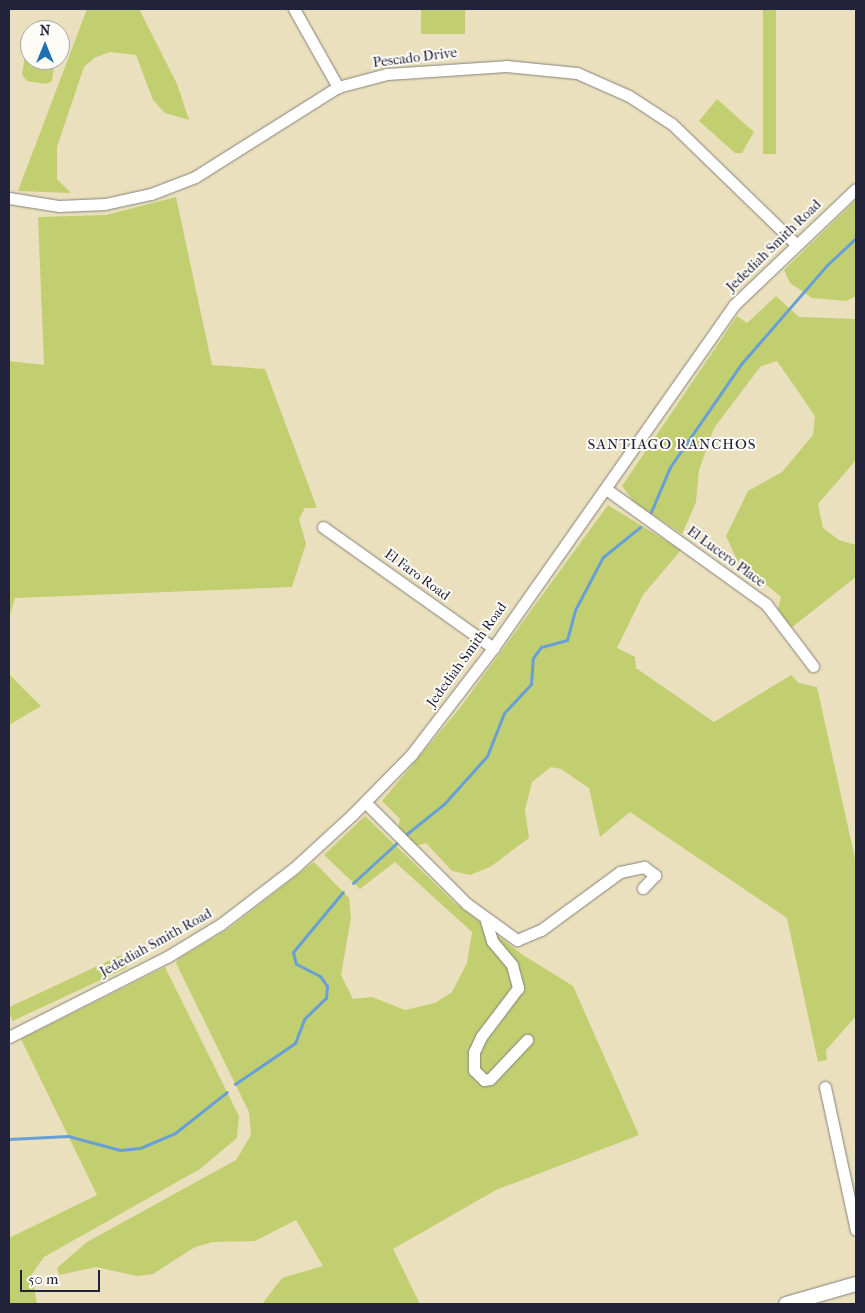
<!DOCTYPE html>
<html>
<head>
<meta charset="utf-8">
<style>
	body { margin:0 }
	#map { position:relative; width:865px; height:1313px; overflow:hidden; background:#eae0bd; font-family:"IM FELL French Canon",serif }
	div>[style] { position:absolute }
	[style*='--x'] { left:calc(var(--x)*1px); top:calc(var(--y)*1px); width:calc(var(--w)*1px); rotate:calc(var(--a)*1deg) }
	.green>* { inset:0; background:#c2cf71; transform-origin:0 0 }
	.stream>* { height:3px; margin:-1.5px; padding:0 1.5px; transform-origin:1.5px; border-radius:1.5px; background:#68a0d6 }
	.roads { filter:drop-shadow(0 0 1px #86817c) drop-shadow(0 0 1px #86817c) }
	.minor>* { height:11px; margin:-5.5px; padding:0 5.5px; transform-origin:5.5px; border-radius:5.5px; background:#fff }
	.major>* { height:14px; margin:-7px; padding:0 7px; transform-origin:7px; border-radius:7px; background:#fff }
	span { translate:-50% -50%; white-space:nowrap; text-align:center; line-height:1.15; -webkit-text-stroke:4px #fdfcf7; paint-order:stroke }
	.street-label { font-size:14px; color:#22223b }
	.neighbourhood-label { font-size:15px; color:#22223b; letter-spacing:1px }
	.frame { position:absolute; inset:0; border:10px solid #22223b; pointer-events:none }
	.north { position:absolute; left:20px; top:20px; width:50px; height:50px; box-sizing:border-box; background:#fdfcf7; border:1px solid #a5a5ac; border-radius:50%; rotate:0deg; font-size:14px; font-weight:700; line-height:20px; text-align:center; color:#22223b }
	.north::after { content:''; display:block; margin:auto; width:18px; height:22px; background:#1f6fb2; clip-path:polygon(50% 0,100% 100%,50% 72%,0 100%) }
	.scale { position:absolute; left:20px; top:1270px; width:80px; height:22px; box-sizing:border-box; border:2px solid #22223b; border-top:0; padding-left:6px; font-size:15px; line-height:18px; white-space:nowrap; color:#22223b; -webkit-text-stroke:4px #fdfcf7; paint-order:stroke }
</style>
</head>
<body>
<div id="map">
	<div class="green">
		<i style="clip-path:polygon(87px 9px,139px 9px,177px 84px,189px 120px,165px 113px,153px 100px,136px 55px,110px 52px,94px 58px,84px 67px,57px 147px,57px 179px,71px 193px,18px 191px)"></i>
		<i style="left:421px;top:9px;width:44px;height:25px"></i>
		<i style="left:763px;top:9px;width:13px;height:145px"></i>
		<i style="clip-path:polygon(35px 23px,53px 24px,57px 30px,30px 30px,30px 60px,55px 60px,52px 81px,46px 84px,27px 81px,22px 75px,29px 28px)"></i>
		<i style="clip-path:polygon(717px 99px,754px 132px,742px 153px,735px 153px,699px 121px)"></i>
		<i style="clip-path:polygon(176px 197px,212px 365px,265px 369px,317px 508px,305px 508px,299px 519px,306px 544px,292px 587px,15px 598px,9px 618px,9px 361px,44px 365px,38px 217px,106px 215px)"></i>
		<i style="clip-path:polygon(856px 200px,856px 296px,846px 301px,812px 298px,790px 283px,784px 270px)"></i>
		<i style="clip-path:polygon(776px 296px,799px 317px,856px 319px,856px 460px,818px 504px,823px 528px,839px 540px,856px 545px,856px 577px,791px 628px,778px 609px,781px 597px,737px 560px,726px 536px,748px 491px,782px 472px,813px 435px,815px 416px,777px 361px,761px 366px,714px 428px,699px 470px,696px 502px,682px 534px,634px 502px,622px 486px,737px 316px,747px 323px)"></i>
		<i style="clip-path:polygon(608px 505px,681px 550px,643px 595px,617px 648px,635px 657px,636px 668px,714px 722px,791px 675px,799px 683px,817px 687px,856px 863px,856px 1016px,826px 1050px,827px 1060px,818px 1062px,787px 918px,630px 812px,600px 837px,589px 788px,561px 769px,551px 767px,532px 782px,525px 810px,529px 838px,490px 867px,470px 875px,452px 871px,426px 843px,416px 846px,398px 829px,400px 819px,382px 801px,459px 709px)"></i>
		<i style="clip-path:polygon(9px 674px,41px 706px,9px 725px)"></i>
		<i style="clip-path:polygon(365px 816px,455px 903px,523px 955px,573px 986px,639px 1135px,496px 1190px,393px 1249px,420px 1304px,262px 1304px,282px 1278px,323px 1266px,296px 1220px,255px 1241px,213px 1242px,195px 1247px,153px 1274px,137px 1276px,96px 1267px,59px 1275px,57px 1268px,87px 1242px,236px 1160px,251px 1135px,249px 1112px,176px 963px,178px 959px,228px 929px,314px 862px,349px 898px,351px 918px,341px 975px,353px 999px,372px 997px,405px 1010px,435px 1003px,452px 992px,467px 963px,472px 932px,395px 862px,360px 889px,324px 855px)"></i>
		<i style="left:121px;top:955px;width:14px;height:126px;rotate:65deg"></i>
		<i style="clip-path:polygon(165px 967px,239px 1116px,237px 1138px,200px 1169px,44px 1257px,32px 1274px,37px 1304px,9px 1304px,9px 1238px,97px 1195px,21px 1039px)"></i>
	</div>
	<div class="stream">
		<i style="--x:651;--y:512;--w:49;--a:-67.1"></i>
		<i style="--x:670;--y:467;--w:125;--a:-55.4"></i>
		<i style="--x:741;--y:364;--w:131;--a:-49"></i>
		<i style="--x:827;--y:265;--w:40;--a:-43"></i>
		<i style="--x:404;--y:836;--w:51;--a:-38.7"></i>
		<i style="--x:444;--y:804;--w:64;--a:-48.1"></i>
		<i style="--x:487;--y:756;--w:46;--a:-68.4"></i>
		<i style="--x:504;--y:713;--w:40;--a:-47"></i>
		<i style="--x:531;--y:684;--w:26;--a:-86"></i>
		<i style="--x:533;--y:658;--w:14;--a:-54"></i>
		<i style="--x:541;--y:647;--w:27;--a:-15"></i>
		<i style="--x:567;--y:640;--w:31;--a:-75"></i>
		<i style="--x:575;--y:610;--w:60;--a:-62.2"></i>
		<i style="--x:603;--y:557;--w:48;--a:-39"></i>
		<i style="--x:353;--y:883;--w:64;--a:-42.5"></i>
		<i style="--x:235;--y:1084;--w:73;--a:-34.3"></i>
		<i style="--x:295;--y:1043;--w:26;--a:-69"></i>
		<i style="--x:304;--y:1019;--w:30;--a:-44"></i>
		<i style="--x:326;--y:998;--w:12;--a:-85"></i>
		<i style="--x:327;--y:986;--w:12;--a:-125"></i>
		<i style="--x:320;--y:976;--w:27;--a:-153"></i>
		<i style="--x:296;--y:964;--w:12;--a:-104"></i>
		<i style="--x:293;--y:952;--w:78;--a:-50.2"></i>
		<i style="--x:9;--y:1139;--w:59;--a:-2.9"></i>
		<i style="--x:68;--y:1136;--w:54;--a:15.1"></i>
		<i style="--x:120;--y:1150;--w:20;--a:-6"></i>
		<i style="--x:140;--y:1148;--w:38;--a:-23"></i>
		<i style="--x:175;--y:1133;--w:66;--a:-38.3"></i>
	</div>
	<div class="roads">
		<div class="minor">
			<i style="--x:294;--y:9;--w:90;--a:60.6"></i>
			<i style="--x:9;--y:198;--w:51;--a:9.1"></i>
			<i style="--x:59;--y:206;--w:46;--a:-2.5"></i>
			<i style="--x:105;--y:204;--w:47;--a:-12.3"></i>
			<i style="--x:151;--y:194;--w:47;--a:-21.1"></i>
			<i style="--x:195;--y:177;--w:169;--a:-32.2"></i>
			<i style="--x:338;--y:87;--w:51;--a:-14.9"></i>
			<i style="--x:387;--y:74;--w:119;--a:-3.8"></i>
			<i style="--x:506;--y:66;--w:71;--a:5.6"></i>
			<i style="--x:577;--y:73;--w:57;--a:23.9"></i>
			<i style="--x:629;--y:96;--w:51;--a:33.1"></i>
			<i style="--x:672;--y:124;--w:171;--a:44.1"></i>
			<i style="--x:606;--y:489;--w:197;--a:35.7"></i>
			<i style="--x:766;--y:604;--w:78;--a:52.8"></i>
			<i style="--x:323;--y:527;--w:209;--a:35.4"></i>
			<i style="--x:365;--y:802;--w:144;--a:45"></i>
			<i style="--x:467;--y:904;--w:62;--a:35.8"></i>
			<i style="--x:517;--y:940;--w:26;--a:-23"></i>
			<i style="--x:541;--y:930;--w:98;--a:-36.3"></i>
			<i style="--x:620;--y:872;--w:25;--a:-12"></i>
			<i style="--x:644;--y:867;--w:14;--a:36"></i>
			<i style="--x:655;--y:875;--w:18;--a:133"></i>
			<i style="--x:486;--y:921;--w:21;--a:73"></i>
			<i style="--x:492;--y:941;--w:31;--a:50"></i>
			<i style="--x:512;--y:965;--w:24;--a:75"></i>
			<i style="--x:518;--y:988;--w:61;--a:127.1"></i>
			<i style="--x:481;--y:1037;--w:17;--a:115"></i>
			<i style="--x:474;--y:1052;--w:18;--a:90"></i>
			<i style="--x:474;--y:1070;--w:14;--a:45"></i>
			<i style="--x:484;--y:1080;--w:6;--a:-9"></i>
			<i style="--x:490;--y:1079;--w:54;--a:-46.5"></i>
			<i style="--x:9;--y:1037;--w:177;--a:-26.9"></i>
			<i style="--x:167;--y:957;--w:63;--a:-31.4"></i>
			<i style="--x:221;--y:924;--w:91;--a:-37.4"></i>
			<i style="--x:293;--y:869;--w:81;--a:-42.5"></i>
			<i style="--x:353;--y:814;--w:83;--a:-45.5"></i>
			<i style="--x:411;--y:755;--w:135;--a:-52.5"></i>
			<i style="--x:493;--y:648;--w:419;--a:-54.9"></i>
			<i style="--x:734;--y:305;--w:168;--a:-43.6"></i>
			<i style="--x:825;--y:1087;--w:146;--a:77.8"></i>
		</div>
		<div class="major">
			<i style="--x:786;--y:1304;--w:73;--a:-15.9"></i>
		</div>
	</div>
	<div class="street-label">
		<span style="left:415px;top:58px;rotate:-7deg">Pescado Drive</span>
		<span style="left:774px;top:246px;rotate:-44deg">Jedediah Smith Road</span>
		<span style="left:726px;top:557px;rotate:36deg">El Lucero Place</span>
		<span style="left:417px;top:575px;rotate:36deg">El Faro Road</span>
		<span style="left:467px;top:655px;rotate:-54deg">Jedediah Smith Road</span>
		<span style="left:156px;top:943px;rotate:-29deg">Jedediah Smith Road</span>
	</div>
	<div class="neighbourhood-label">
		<span style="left:672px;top:445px">SANTIAGO RANCHOS</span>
	</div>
	<div class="frame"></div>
	<div class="north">N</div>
	<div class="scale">50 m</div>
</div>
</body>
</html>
